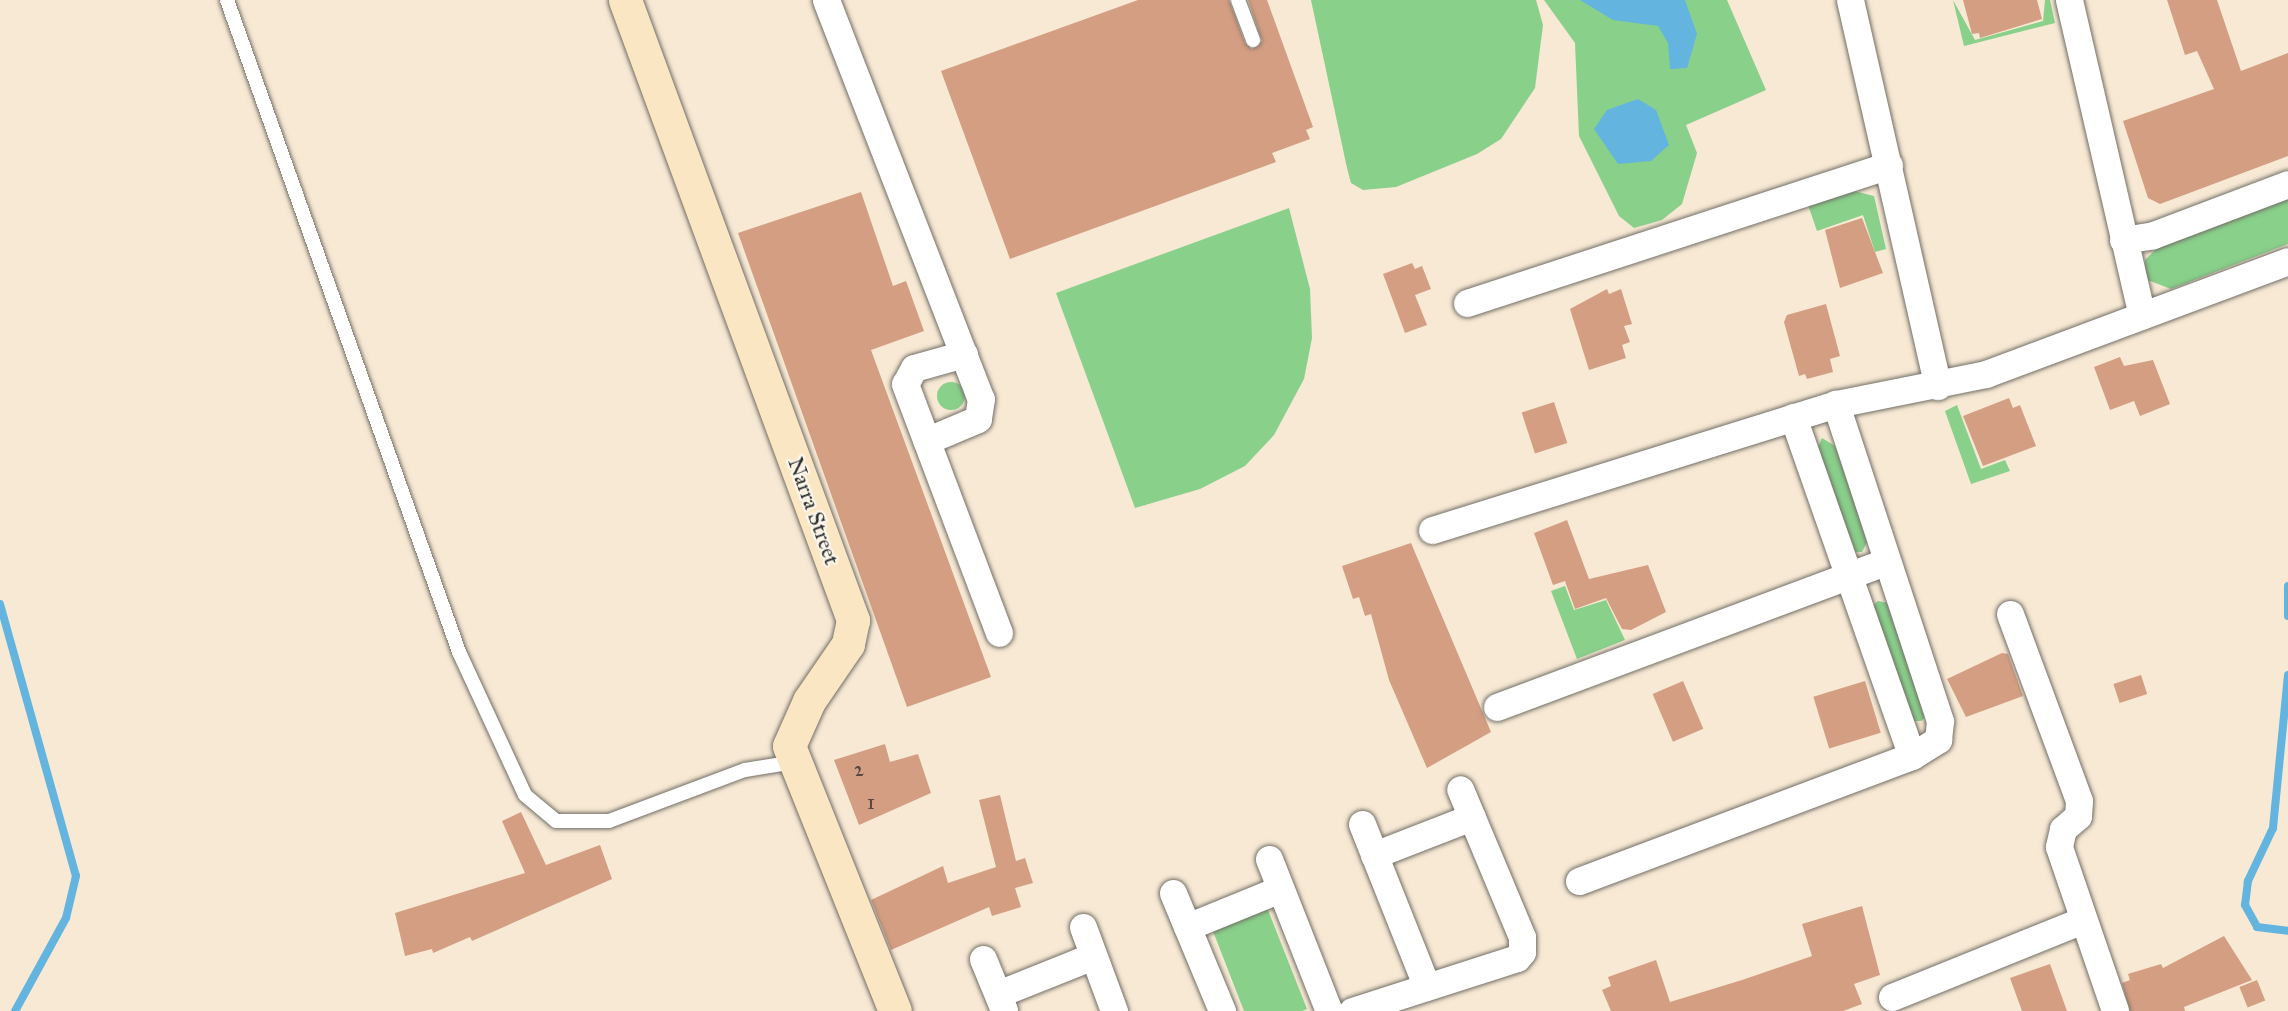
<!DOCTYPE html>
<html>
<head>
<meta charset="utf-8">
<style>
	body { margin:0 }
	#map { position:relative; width:2288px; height:1011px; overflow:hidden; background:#f7e9d4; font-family:"IM FELL Great Primer",serif }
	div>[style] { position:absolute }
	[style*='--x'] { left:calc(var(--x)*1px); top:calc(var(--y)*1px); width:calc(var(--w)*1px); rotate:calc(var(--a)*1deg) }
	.green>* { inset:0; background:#89d08b }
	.round { border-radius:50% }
	.water>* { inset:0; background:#63b4de }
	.stream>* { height:8px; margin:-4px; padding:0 4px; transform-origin:4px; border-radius:4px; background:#63b4de }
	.building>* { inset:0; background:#d49e83; transform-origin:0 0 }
	.roads { filter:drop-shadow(0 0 2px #726e66) drop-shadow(0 0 2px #726e66) }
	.lane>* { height:14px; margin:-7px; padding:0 7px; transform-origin:7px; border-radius:7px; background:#fff }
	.street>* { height:27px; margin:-13.5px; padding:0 13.5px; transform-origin:13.5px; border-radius:13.5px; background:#fff }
	.secondary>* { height:33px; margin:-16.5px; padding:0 16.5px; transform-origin:16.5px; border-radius:16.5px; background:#fbe6c4 }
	span { translate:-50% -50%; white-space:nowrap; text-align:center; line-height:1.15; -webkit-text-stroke:4.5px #fbf7ec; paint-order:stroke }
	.number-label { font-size:20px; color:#554841 }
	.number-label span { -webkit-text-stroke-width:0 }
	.street-label { font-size:22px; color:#2b2b2b }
</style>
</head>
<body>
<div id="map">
	<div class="green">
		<i style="clip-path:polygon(1311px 0,1536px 0,1543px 25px,1535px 88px,1501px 139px,1477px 154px,1396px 187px,1363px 190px,1351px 183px,1347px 168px)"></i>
		<i style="clip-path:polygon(1544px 0,1727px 0,1766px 90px,1686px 125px,1697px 153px,1682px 204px,1662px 220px,1634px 228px,1619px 216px,1579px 136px,1575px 43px)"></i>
		<i style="clip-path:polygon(1953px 0,1975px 40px,2043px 21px,2045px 0,2050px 0,2055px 23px,1964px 46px)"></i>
		<i style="clip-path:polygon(1854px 191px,1874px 196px,1886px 249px,1875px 252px,1863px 215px,1817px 231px,1808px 205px)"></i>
		<i style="clip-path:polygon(2288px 199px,2288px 244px,2171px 289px,2145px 279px,2145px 260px,2159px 246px)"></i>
		<i style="clip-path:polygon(1289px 208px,1310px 289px,1312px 338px,1304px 379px,1274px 435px,1245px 466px,1200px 489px,1135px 508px,1056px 293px)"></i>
		<i class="round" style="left:937px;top:382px;width:28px;height:28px"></i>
		<i style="clip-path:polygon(1957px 405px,1981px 469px,2005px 460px,2010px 471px,1971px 484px,1945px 411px)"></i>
		<i style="clip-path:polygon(1822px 438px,1835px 446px,1868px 540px,1862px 552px,1853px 552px,1817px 449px)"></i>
		<i style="clip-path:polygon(1565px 586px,1574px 610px,1606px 600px,1625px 640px,1577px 659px,1551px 591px)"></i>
		<i style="clip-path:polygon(1878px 601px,1888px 603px,1926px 717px,1921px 721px,1912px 721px,1873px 605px)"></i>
		<i style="clip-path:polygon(1266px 905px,1307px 1009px,1302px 1011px,1244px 1011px,1211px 926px)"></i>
	</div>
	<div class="water">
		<i style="clip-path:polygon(1580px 0,1685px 0,1697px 34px,1687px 68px,1670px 69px,1668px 43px,1658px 26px,1613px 20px)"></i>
		<i style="clip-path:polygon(1638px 99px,1656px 110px,1669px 145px,1651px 161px,1618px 164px,1594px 129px,1607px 110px)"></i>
	</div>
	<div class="stream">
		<i style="--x:2288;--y:586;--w:30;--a:90"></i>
		<i style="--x:0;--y:604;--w:282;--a:74.4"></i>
		<i style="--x:76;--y:876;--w:43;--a:103.4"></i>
		<i style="--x:66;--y:918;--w:106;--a:118.7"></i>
		<i style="--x:2288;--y:675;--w:154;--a:95.6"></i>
		<i style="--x:2273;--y:828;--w:59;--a:115.3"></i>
		<i style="--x:2248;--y:881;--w:24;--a:97"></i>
		<i style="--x:2245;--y:905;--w:25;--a:61"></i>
		<i style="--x:2257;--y:927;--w:31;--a:7"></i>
	</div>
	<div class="building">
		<i style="clip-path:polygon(1138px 0,1229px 0,1245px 43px,1252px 49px,1262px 41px,1248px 0,1267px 0,1313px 127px,1306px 130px,1310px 139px,1272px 153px,1276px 162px,1010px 259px,941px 71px)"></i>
		<i style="clip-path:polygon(1963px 0,2037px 0,2042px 19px,1980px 38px,1979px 33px,1972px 34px)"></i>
		<i style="clip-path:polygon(2167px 0,2217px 0,2241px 71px,2288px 53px,2288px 156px,2160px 204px,2148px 198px,2123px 121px,2214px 89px,2197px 51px,2185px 55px)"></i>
		<i style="clip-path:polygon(861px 192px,893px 286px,906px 281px,924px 331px,871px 350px,991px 677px,907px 707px,738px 233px)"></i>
		<i style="clip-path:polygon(1862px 218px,1883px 273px,1840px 288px,1825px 230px)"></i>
		<i style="clip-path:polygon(1412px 263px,1415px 269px,1422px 266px,1431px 289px,1415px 295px,1427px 325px,1405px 333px,1383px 274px)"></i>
		<i style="clip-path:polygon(1607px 289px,1609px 294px,1621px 289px,1632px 324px,1624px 326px,1630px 342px,1622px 345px,1626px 358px,1589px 370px,1570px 309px)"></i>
		<i style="clip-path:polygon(1826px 304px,1840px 356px,1830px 359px,1833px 372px,1807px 379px,1805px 374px,1799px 376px,1784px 322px,1787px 315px)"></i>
		<i style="clip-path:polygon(2120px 357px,2124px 366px,2153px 360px,2170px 404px,2140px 416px,2134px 401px,2110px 410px,2094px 367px)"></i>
		<i style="clip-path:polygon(2009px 398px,2013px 408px,2020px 405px,2036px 446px,1983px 466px,1963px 416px)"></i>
		<i style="left:1554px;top:402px;width:43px;height:34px;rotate:72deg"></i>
		<i style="clip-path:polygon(1567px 520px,1589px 579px,1648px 565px,1666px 612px,1631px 630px,1622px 629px,1606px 598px,1575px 609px,1565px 581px,1553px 585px,1534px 533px)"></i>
		<i style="clip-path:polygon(1411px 543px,1491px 732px,1427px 768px,1389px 680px,1371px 614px,1365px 616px,1359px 597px,1353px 599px,1342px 566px)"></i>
		<i style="clip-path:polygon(2002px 653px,2008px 654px,2023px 696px,1966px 717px,1947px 679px)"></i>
		<i style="left:2141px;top:675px;width:20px;height:29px;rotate:72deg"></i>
		<i style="left:1683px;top:681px;width:52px;height:33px;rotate:67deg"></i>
		<i style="left:1865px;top:681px;width:54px;height:54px;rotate:73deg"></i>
		<i style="clip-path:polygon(885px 744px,890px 762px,918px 754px,931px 793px,859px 825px,834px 760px)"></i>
		<i style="clip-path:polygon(1000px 795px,1016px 861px,1025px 858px,1033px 883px,1015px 888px,1021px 907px,992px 916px,989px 907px,891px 950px,871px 900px,943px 866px,948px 883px,996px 867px,979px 800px)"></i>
		<i style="clip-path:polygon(521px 812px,546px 865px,600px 845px,612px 879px,472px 941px,470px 937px,433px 953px,432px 949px,405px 956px,395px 913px,525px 873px,502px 821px)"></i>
		<i style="clip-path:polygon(1862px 906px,1880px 975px,1854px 984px,1862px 1004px,1843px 1011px,1611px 1011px,1602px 990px,1611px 986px,1608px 977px,1656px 960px,1670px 1002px,1742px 980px,1812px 956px,1802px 924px)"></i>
		<i style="clip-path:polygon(2224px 936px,2252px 980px,2184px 1007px,2185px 1011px,2130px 1011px,2122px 983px,2130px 980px,2128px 974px,2161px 964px,2163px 968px)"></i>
		<i style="clip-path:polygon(2050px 964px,2067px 1011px,2022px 1011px,2010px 978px)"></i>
		<i style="left:2257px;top:980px;width:22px;height:19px;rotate:68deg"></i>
	</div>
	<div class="roads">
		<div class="lane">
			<i style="--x:227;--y:0;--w:692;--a:70.41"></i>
			<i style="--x:459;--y:652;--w:157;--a:65.2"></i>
			<i style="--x:525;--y:795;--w:40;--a:40"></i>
			<i style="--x:556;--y:821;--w:53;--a:0"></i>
			<i style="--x:609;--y:821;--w:145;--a:-20.6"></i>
			<i style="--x:745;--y:770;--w:51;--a:-9.1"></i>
			<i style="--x:1238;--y:0;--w:43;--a:69.4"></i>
		</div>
		<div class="street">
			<i style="--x:826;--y:0;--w:428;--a:68.8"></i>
			<i style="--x:981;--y:399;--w:20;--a:99"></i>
			<i style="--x:978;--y:419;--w:56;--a:157.1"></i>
			<i style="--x:1850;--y:0;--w:396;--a:77.2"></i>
			<i style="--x:2069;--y:0;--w:324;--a:77"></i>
			<i style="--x:2123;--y:240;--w:30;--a:-9"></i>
			<i style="--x:2153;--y:235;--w:144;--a:-20.7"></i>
			<i style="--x:1467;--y:303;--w:444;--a:-18.1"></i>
			<i style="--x:964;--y:354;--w:52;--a:164.4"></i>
			<i style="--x:914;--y:368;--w:18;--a:119"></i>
			<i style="--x:905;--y:384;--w:266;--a:69.3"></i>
			<i style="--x:1793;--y:417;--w:359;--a:70.7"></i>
			<i style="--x:1432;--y:530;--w:423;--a:-17.3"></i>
			<i style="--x:1836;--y:404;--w:153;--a:-11.3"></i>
			<i style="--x:1986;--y:374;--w:322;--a:-20.5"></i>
			<i style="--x:2010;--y:614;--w:199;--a:69.7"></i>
			<i style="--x:2079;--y:801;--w:15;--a:94"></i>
			<i style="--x:2078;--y:816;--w:20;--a:139"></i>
			<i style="--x:2063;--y:829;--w:18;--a:103"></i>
			<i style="--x:2059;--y:847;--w:173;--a:71.1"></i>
			<i style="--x:1497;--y:707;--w:416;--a:-20.5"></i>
			<i style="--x:1362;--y:824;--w:175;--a:68.3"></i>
			<i style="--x:1374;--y:855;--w:105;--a:-21.2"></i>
			<i style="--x:1269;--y:859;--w:163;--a:68.5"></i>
			<i style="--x:1579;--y:881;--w:356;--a:-20.6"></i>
			<i style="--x:1912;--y:756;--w:31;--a:-32"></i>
			<i style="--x:1938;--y:740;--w:19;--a:-84"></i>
			<i style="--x:1940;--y:721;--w:334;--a:-108.2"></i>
			<i style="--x:1173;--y:893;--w:128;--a:67.4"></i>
			<i style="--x:1083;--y:927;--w:90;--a:69.7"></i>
			<i style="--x:1187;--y:927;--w:100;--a:-22.2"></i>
			<i style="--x:983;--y:959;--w:55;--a:67.6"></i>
			<i style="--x:998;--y:994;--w:102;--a:-21.8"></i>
			<i style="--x:1892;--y:997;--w:203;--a:-22"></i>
			<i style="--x:1352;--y:1011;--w:173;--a:-17.8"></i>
			<i style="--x:1517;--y:958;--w:8;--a:-50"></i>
			<i style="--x:1522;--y:952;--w:15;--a:-90"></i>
			<i style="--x:1522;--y:937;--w:160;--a:-112.7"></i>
		</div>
		<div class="secondary">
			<i style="--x:625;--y:0;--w:661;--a:69.81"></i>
			<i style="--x:853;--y:620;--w:25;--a:102"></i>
			<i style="--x:848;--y:644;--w:69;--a:124.4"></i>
			<i style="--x:809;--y:701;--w:49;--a:114"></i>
			<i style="--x:789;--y:746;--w:285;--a:68.2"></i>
		</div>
	</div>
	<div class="number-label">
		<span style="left:859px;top:769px">2</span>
		<span style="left:871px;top:802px">1</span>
	</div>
	<div class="street-label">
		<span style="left:814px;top:511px;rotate:70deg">Narra Street</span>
	</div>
</div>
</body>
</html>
